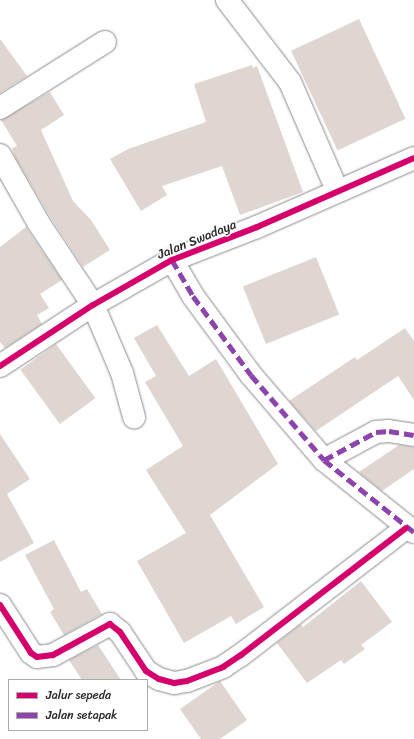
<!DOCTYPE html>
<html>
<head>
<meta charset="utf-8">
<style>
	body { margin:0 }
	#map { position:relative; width:414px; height:739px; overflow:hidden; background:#fff; font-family:Sriracha,sans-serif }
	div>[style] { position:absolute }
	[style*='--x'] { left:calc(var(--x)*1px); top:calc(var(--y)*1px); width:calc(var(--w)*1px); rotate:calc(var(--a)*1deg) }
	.building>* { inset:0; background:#e0d6d1; transform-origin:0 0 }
	.roads { filter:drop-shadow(0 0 1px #8a8a8a) drop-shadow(0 0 1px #8a8a8a) }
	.street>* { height:22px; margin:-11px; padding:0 11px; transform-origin:11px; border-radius:11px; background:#fff }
	.quiet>* { height:5px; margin-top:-2.5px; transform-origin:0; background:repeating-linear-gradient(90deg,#8e44ad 0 10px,transparent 0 15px) }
	.cycleway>* { height:6px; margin:-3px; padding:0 3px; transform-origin:3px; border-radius:3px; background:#d6006c }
	span { translate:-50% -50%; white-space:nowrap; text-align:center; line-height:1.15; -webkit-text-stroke:3px #fff; paint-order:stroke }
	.street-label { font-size:13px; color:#2b2b2b }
	.legend { position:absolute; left:8px; top:679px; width:140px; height:52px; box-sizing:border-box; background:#fff; border:1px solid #aaa; margin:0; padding:5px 7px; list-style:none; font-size:12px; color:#2b2b2b }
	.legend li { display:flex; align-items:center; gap:8px; height:20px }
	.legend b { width:20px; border:1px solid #aaa }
</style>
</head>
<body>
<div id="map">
	<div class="building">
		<i style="left:359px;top:19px;width:110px;height:75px;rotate:65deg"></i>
		<i style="clip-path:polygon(0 39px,27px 76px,0 93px)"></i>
		<i style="clip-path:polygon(252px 65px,253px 68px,257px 66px,303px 192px,240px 215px,222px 166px,162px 186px,167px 195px,141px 211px,110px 159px,128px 149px,206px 122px,194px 84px)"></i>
		<i style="clip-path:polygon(50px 92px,64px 115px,41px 130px,73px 201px,91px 220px,110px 250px,83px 267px,49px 215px,15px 157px,12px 148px,17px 146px,1px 120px)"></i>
		<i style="clip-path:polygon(26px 227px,62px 280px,40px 294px,49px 308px,37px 315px,42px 324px,5px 348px,0 342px,0 247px)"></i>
		<i style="left:316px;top:257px;width:62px;height:79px;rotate:68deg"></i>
		<i style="clip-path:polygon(157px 325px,189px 376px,216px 359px,278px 464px,210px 515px,264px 607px,236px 624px,231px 616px,184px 643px,137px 561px,186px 533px,146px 470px,183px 446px,145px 382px,156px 376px,134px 338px)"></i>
		<i style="clip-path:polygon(405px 328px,414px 341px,414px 400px,398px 376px,316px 431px,289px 401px,355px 357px,357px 360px)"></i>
		<i style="left:56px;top:344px;width:67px;height:44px;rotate:54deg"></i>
		<i style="clip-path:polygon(0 434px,30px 479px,7px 494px,34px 543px,0 562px)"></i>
		<i style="clip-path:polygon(399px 445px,414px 447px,414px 469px,382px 491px,359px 472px)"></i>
		<i style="clip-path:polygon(54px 540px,81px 592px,87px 589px,102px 614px,64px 635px,50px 612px,54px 609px,25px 555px)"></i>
		<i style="clip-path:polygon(361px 581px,392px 622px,361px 645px,365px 649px,344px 664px,341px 660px,307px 683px,277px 643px,301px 624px,303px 627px)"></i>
		<i style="clip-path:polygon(98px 645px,121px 680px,82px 680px,69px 660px)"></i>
		<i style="clip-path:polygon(220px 681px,247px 720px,220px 739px,201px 739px,180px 709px)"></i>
	</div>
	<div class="roads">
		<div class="street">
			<i style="--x:227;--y:0;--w:103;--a:52.5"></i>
			<i style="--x:290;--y:82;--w:118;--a:66.5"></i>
			<i style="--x:0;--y:108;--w:124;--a:-32.2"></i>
			<i style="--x:0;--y:155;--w:77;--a:60.4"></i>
			<i style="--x:38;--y:222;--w:100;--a:56.5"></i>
			<i style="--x:93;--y:305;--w:74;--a:66.9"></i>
			<i style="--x:122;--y:373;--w:46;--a:74.7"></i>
			<i style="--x:172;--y:260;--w:42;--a:59.7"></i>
			<i style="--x:193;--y:296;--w:98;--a:53.7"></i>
			<i style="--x:251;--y:375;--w:112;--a:49.3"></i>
			<i style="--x:324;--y:460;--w:115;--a:38.7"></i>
			<i style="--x:0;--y:366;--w:111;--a:-33.3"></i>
			<i style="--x:93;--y:305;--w:91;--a:-29.7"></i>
			<i style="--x:172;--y:260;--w:91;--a:-21.2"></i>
			<i style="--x:257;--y:227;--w:171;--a:-23.7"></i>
			<i style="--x:324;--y:460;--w:59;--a:-28.3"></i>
			<i style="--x:376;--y:432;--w:13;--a:-4"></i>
			<i style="--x:389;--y:431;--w:25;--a:9"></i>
			<i style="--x:0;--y:605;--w:57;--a:57.1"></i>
			<i style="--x:31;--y:653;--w:7;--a:34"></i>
			<i style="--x:37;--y:657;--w:16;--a:-7"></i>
			<i style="--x:53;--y:655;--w:65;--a:-28.5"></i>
			<i style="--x:110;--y:624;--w:13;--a:39"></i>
			<i style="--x:120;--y:632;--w:47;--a:56.3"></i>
			<i style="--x:146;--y:671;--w:15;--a:32"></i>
			<i style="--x:159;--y:679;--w:16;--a:15"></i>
			<i style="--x:174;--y:683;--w:13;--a:-9"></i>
			<i style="--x:187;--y:681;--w:39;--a:-21"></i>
			<i style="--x:223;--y:667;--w:22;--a:-34"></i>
			<i style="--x:241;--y:655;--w:208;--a:-37.6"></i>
		</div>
	</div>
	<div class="quiet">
		<i style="--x:172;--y:260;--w:42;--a:59.7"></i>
		<i style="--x:193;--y:296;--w:98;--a:53.7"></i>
		<i style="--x:251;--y:375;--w:112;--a:49.3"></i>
		<i style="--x:324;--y:460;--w:115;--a:38.7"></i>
		<i style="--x:324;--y:460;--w:59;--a:-28.3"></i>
		<i style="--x:376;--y:432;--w:13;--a:-4"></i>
		<i style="--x:389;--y:431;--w:25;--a:9"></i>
	</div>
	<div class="cycleway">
		<i style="--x:0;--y:366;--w:111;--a:-33.3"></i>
		<i style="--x:93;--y:305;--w:91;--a:-29.7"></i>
		<i style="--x:172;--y:260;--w:91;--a:-21.2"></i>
		<i style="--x:257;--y:227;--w:171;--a:-23.7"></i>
		<i style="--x:0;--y:605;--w:57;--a:57.1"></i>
		<i style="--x:31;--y:653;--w:7;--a:34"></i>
		<i style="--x:37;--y:657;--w:16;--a:-7"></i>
		<i style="--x:53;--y:655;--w:65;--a:-28.5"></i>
		<i style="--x:110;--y:624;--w:13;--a:39"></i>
		<i style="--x:120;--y:632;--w:47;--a:56.3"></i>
		<i style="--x:146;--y:671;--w:15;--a:32"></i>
		<i style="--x:159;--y:679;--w:16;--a:15"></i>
		<i style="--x:174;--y:683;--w:13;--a:-9"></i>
		<i style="--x:187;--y:681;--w:39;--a:-21"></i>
		<i style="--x:223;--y:667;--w:22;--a:-34"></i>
		<i style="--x:241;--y:655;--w:208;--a:-37.6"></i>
	</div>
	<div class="street-label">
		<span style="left:197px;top:240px;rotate:-22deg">Jalan Swadaya</span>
	</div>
	<ul class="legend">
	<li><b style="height:5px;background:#d6006c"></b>Jalur sepeda</li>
	<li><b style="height:5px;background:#8e44ad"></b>Jalan setapak</li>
	</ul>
</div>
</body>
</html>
